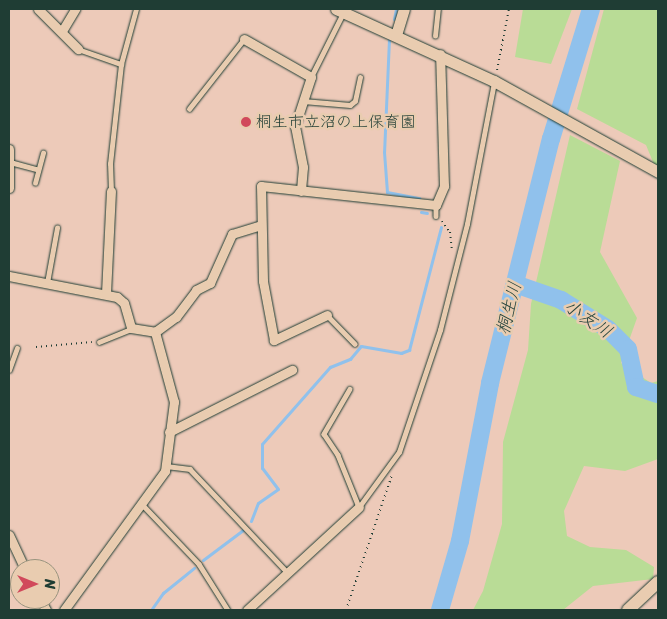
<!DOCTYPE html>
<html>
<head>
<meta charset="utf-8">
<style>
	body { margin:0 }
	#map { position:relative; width:667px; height:619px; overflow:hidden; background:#edcab9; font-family:Sriracha,"Klee One",sans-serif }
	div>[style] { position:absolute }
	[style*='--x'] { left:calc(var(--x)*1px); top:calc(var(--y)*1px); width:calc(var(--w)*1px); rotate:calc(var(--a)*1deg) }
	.green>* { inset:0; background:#b9dc96 }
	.stream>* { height:3px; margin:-1.5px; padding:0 1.5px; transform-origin:1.5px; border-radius:1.5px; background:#90c1ec }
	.river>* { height:18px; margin:-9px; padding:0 9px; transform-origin:9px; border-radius:9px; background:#90c1ec }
	.path>* { height:2px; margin-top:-1px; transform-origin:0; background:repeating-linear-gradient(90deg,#1f3d34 0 1px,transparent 0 5px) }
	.roads { filter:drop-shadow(0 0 1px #1f3d34) drop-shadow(0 0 1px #1f3d34) }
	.service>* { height:4.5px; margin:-2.25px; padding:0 2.25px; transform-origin:2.25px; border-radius:2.25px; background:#e9ccb0 }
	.minor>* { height:9px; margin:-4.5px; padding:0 4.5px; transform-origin:4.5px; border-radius:4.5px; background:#e9ccb0 }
	.tertiary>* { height:11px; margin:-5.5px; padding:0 5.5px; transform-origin:5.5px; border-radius:5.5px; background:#e9ccb0 }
	.secondary>* { height:12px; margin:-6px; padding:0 6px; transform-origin:6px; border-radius:6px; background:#e9ccb0 }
	.dots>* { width:14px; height:14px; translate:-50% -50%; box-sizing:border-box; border:2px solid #e9ccb0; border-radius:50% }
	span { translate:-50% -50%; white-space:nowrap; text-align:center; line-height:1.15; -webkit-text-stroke:5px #e9ccb0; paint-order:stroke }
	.poi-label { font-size:16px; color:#1f3d34 }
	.left { translate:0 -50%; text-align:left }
	.water-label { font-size:18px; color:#25443d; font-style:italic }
	.frame { position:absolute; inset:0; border:10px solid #1f3d34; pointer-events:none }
	.north { position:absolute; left:10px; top:559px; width:50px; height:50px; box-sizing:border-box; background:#e9ccb0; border:1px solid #98937e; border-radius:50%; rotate:90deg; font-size:14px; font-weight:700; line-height:20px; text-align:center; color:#1f3d34 }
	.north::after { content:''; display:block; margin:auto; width:18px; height:22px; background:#d1495b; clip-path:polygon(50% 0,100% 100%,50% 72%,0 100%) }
</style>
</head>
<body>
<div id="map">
	<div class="green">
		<i style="clip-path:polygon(523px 9px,572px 9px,551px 64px,515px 57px)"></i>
		<i style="clip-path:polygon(604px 9px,658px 9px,658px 174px,646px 145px,577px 109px)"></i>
		<i style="clip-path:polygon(570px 135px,620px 161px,600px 252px,637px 318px,621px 363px,651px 383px,658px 381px,658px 459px,625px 471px,584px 466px,564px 511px,567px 536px,590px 547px,626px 550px,654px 567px,653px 579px,593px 586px,563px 610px,473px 610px,483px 591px,502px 524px,503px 442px,528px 350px,531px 304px)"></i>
	</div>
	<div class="stream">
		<i style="--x:394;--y:19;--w:10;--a:-79"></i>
		<i style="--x:389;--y:39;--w:113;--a:92.5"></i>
		<i style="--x:384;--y:152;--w:40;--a:85.7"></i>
		<i style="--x:387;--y:192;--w:33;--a:11"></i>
		<i style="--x:421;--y:212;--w:6;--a:9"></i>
		<i style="--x:251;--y:521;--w:19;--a:-69"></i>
		<i style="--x:258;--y:503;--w:24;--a:-35"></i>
		<i style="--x:278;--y:489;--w:26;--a:-127"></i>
		<i style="--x:262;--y:468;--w:24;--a:-90"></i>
		<i style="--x:262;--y:444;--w:103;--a:-48.6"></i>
		<i style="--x:330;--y:367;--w:22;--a:-22"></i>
		<i style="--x:350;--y:359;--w:17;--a:-50"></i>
		<i style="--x:361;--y:346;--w:41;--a:9.9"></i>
		<i style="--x:401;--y:353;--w:9;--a:-21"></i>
		<i style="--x:409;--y:350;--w:127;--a:-75.4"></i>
		<i style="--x:203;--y:560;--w:50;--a:-36.9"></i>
		<i style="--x:151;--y:610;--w:21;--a:-55"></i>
		<i style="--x:163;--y:593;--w:40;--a:-39"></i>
	</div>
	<div class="river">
		<i style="--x:515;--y:284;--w:49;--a:19.2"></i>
		<i style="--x:561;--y:300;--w:55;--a:31.7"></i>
		<i style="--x:608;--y:329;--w:28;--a:45"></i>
		<i style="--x:628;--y:349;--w:39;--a:78"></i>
		<i style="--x:636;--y:387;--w:23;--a:18"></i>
		<i style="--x:440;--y:610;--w:72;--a:-73.8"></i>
		<i style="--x:460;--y:541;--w:161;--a:-79.2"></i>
		<i style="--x:490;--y:383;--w:252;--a:-76"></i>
		<i style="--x:551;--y:139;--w:136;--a:-72.9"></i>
	</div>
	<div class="path">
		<i style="--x:497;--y:70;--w:62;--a:-78.9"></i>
		<i style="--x:442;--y:221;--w:14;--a:54"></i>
		<i style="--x:450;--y:232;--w:19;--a:84"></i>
		<i style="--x:36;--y:347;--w:56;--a:-5.1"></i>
		<i style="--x:346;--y:610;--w:143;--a:-71.2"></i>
	</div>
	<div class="roads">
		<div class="service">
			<i style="--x:435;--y:36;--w:27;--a:-84"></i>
			<i style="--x:78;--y:49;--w:46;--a:19.2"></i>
			<i style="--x:311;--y:77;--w:72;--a:-63.4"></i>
			<i style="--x:303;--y:101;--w:47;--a:4.9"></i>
			<i style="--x:350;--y:105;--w:6;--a:-39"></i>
			<i style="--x:355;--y:101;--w:24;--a:-78"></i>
			<i style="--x:189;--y:109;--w:89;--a:-51.8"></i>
			<i style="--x:10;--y:162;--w:28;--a:15"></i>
			<i style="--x:35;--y:183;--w:31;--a:-75"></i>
			<i style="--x:111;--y:191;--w:27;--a:-92"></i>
			<i style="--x:110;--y:164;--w:101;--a:-83.7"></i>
			<i style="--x:121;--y:64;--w:57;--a:-74.7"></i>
			<i style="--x:436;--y:205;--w:11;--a:90"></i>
			<i style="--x:47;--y:283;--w:56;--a:-79.7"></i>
			<i style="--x:327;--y:315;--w:40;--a:46"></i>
			<i style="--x:99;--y:342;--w:35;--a:-22"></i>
			<i style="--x:9;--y:370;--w:23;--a:-70"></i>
			<i style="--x:350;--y:389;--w:52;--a:120"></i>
			<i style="--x:324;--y:434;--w:25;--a:56"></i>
			<i style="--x:338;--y:455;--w:56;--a:68"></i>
			<i style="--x:359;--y:507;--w:68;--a:-54"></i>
			<i style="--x:399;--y:452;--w:129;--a:-71.4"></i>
			<i style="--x:440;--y:330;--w:109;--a:-75.7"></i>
			<i style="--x:467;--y:224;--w:144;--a:-79.2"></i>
			<i style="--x:166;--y:466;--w:24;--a:7"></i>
			<i style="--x:190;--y:469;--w:143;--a:46.7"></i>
			<i style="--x:141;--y:503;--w:84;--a:46.4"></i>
			<i style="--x:199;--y:564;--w:54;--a:57.8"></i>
		</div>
		<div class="minor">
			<i style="--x:38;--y:9;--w:57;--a:45"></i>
			<i style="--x:62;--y:31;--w:26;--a:-59"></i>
			<i style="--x:244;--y:39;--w:77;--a:29.6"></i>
			<i style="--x:311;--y:77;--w:52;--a:108.1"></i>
			<i style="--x:295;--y:126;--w:42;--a:79"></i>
			<i style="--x:303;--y:167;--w:24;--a:95"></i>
			<i style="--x:9;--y:149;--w:39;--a:90"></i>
			<i style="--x:9;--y:276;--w:110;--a:11"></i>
			<i style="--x:117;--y:297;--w:9;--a:41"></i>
			<i style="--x:124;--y:303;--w:26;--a:74"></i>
			<i style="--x:131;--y:328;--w:24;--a:9"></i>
			<i style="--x:106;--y:293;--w:102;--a:-87.2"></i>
			<i style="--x:327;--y:315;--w:59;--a:154.7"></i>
			<i style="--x:274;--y:340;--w:60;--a:-100.6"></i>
			<i style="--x:263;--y:281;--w:95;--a:-91.2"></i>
			<i style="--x:261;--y:186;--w:176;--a:6.2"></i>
			<i style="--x:436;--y:205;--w:21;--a:-67"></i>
			<i style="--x:444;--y:186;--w:132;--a:-91.7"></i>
			<i style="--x:155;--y:332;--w:26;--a:-36"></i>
			<i style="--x:176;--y:317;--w:34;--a:-53"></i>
			<i style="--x:196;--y:290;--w:16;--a:-27"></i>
			<i style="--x:210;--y:283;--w:54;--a:-65.8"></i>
			<i style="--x:232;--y:234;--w:28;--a:-17"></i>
			<i style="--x:169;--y:432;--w:138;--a:-26.8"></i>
			<i style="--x:9;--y:535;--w:38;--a:65"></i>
			<i style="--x:40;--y:599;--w:13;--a:61"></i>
			<i style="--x:64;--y:610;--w:172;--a:-54"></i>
			<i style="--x:165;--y:471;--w:70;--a:-82.6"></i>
			<i style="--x:174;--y:402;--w:73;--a:-105.2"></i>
			<i style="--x:247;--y:610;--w:152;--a:-42.6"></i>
		</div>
		<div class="tertiary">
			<i style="--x:336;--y:9;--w:174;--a:24.5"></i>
			<i style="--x:494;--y:81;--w:188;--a:29"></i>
			<i style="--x:396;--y:35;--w:27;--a:-73"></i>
		</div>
		<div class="secondary">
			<i style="--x:628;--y:610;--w:41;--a:-43"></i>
		</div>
	</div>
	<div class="dots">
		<i style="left:246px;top:122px;background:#d1495b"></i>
	</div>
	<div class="poi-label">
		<span class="left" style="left:256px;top:122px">桐生市立沼の上保育園</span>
	</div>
	<div class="water-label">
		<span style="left:509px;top:308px;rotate:-76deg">桐生川</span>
		<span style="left:588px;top:319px;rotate:34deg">小友川</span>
	</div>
	<div class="frame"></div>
	<div class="north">N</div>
</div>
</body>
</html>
